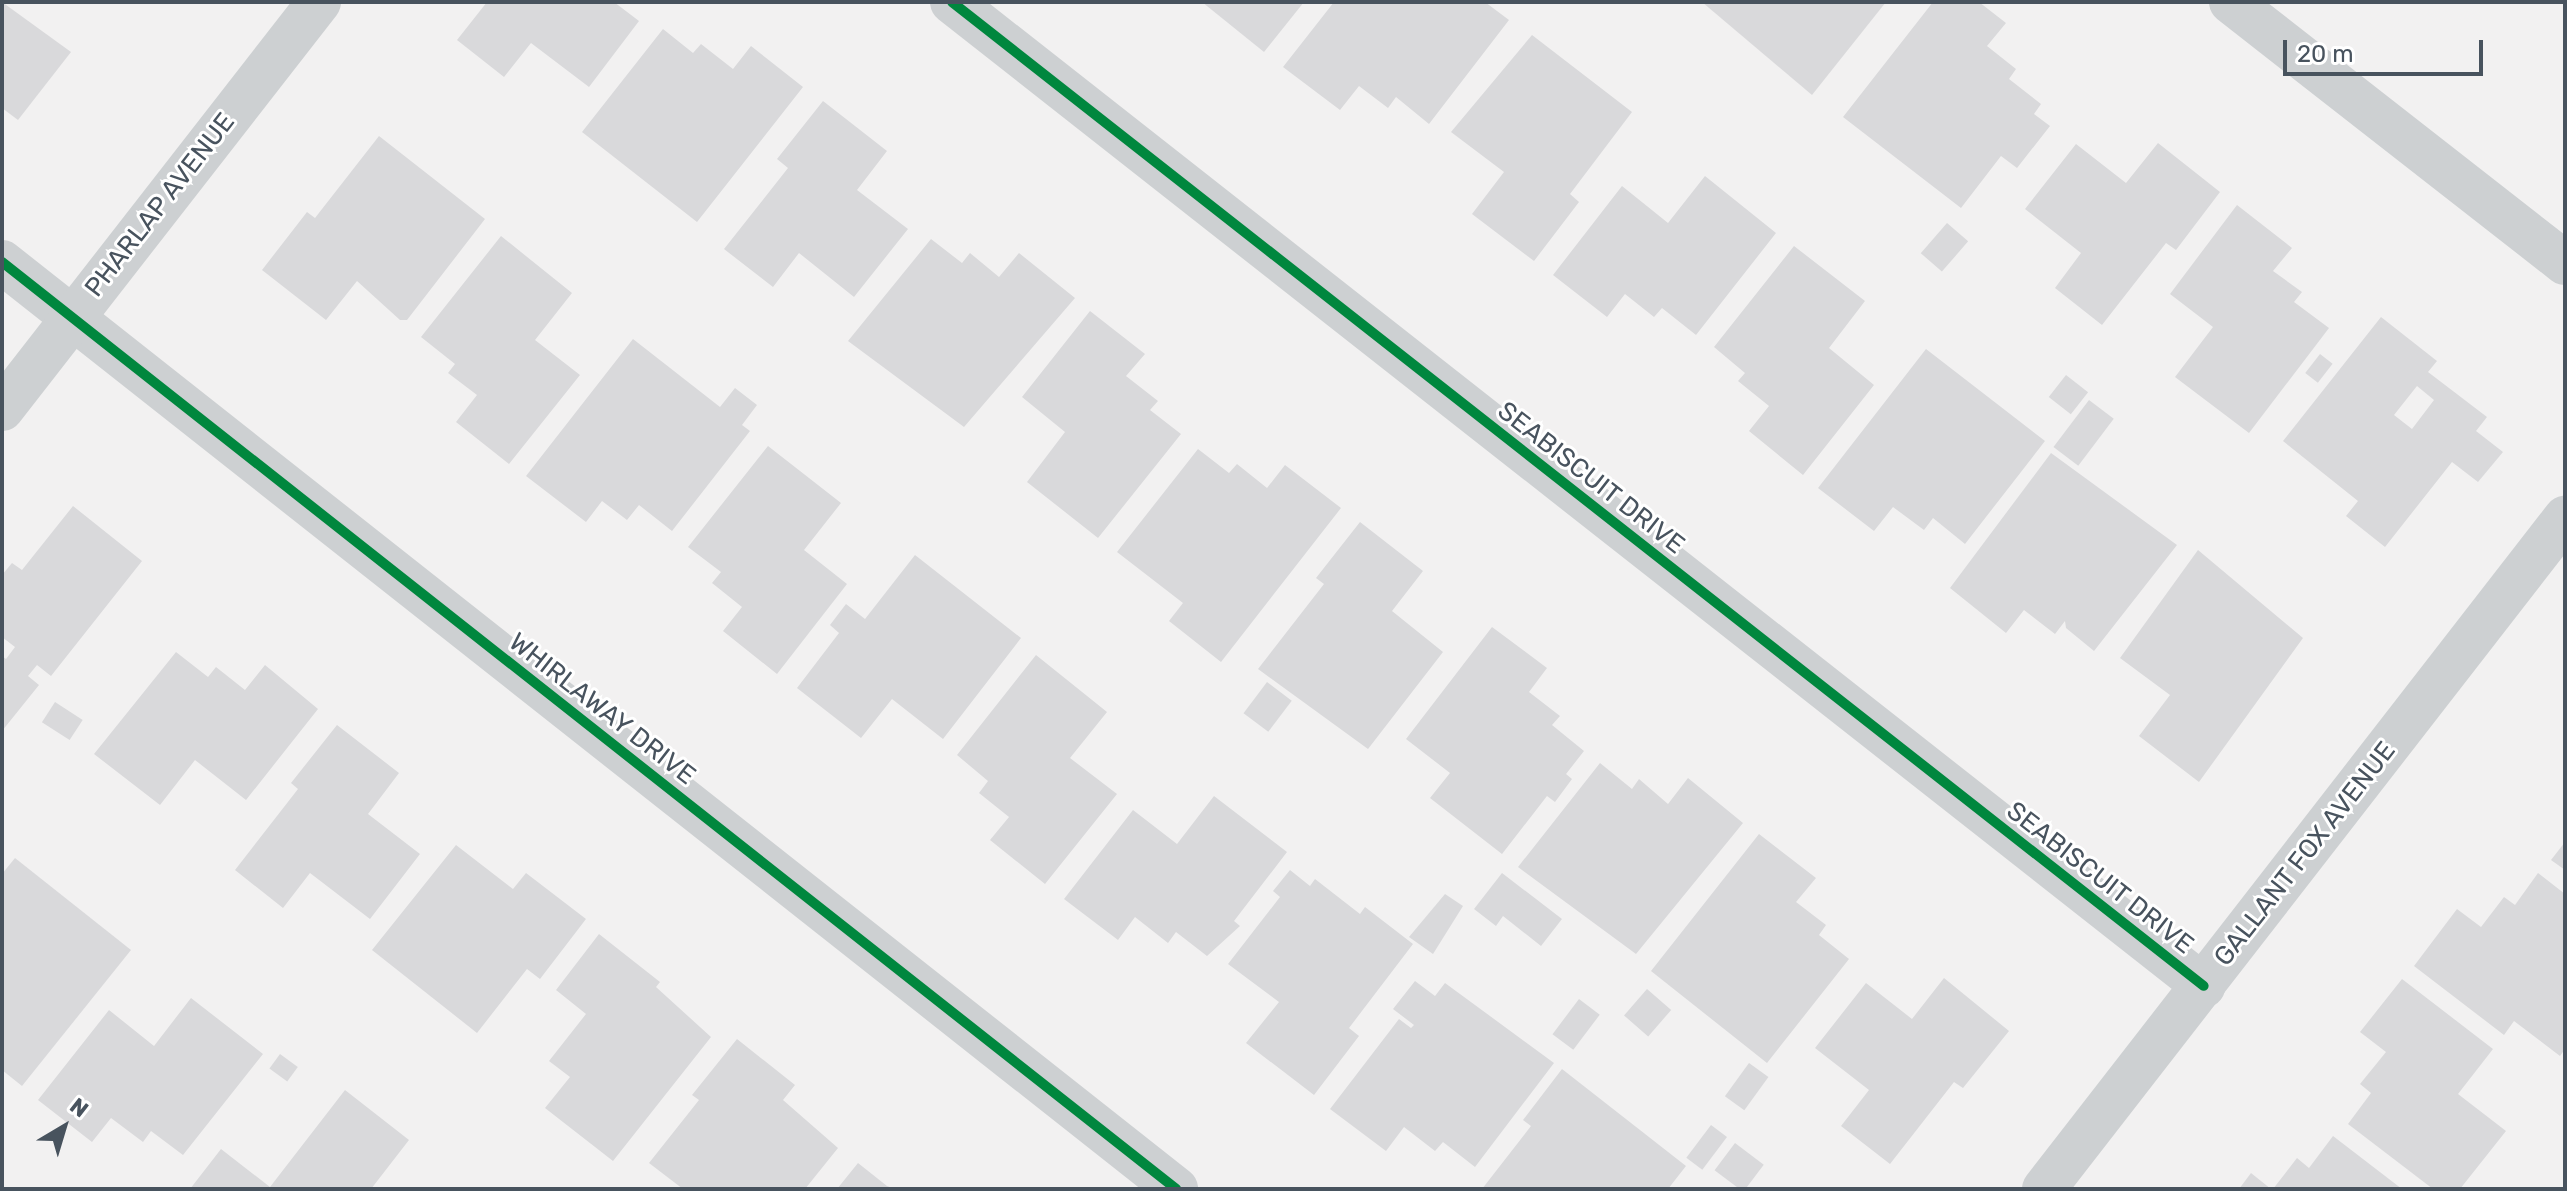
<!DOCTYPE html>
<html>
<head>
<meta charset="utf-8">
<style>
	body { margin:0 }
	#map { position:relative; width:2567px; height:1191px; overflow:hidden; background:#f2f1f1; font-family:Rubik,sans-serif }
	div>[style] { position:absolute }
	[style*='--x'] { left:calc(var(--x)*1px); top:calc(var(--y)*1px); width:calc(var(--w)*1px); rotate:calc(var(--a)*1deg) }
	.building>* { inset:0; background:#d9d9db; transform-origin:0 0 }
	.minor>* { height:44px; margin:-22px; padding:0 22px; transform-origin:22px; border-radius:22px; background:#cdd0d2 }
	.cycleway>* { height:10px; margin:-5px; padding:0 5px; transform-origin:5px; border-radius:5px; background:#00873e }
	span { translate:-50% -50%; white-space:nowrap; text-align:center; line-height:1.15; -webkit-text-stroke:6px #fff; paint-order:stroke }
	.street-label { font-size:26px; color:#48535e }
	.frame { position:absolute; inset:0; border:4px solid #48535e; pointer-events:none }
	.north { position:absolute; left:24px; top:1087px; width:80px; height:80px; -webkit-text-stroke:6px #fff; paint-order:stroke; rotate:38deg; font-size:22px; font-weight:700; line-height:32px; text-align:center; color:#48535e }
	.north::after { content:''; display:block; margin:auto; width:28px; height:36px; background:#48535e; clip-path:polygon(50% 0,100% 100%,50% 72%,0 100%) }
	.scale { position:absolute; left:2283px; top:40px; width:200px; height:36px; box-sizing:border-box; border:4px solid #48535e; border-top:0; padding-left:10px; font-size:24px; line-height:28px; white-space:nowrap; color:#48535e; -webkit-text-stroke:6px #fff; paint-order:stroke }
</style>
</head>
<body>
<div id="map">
	<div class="building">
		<i style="clip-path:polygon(2px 2px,71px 52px,18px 120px,2px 108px)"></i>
		<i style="clip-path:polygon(487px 2px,614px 2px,639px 21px,589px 87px,531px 43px,504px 77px,457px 40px)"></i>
		<i style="clip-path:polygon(1202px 2px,1304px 2px,1264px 52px)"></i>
		<i style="clip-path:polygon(1334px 2px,1485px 2px,1509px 20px,1429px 124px,1396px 97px,1388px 108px,1359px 86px,1340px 110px,1283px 67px)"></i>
		<i style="clip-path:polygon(1702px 2px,1886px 2px,1812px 95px)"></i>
		<i style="clip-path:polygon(1933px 2px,1979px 2px,2006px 23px,1987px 46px,2016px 69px,2009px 79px,2041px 104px,2034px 114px,2050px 126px,2017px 168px,2001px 156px,1961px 208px,1843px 117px)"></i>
		<i style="clip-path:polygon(663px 29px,693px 53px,701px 44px,733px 69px,751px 46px,803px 87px,697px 222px,582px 132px)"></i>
		<i style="clip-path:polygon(1532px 35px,1632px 112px,1570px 194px,1579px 202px,1534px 261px,1472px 214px,1504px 172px,1451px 132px)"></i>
		<i style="clip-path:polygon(823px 101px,887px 151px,857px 190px,908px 229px,854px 297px,799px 253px,773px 287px,724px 249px,788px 168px,777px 159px)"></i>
		<i style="clip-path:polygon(379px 136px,485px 219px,407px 320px,400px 320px,357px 281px,326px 320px,262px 270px,307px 212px,315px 218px)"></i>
		<i style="clip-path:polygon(2158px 143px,2220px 192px,2176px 250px,2166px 243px,2102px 325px,2055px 288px,2081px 253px,2025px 209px,2076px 144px,2126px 183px)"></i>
		<i style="clip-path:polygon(1705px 176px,1776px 233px,1696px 335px,1662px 308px,1654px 317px,1625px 294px,1607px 317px,1553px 275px,1622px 186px,1668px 223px)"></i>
		<i style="clip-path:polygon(2237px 205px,2292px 248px,2273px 271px,2302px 292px,2294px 302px,2329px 328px,2249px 433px,2175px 377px,2213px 327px,2170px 294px)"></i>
		<i style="left:1947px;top:223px;width:28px;height:40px;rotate:41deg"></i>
		<i style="clip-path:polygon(501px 236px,572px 293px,535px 340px,580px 375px,509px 464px,456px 422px,477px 395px,448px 373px,455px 364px,421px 337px)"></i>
		<i style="clip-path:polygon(931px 239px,962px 263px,970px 253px,999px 277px,1019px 253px,1075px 298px,964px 427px,848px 341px)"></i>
		<i style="clip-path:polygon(1794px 246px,1865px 301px,1829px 348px,1874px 385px,1803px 475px,1749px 431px,1769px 406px,1738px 381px,1745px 373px,1714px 347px)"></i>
		<i style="clip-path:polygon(1090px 311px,1145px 354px,1126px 376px,1158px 401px,1150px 410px,1181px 434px,1098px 538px,1027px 482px,1065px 432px,1022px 397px)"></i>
		<i style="clip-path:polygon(evenodd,2381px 317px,2437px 361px,2428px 372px,2487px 417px,2476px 431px,2503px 452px,2478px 482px,2452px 462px,2385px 547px,2346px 516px,2358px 501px,2283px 441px,2381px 317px,2417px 386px,2434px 400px,2412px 429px,2394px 415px,2417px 386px)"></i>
		<i style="clip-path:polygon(633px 339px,720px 407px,735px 388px,757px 405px,742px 425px,750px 431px,672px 531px,639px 505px,627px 520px,602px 501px,586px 522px,526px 476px)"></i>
		<i style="clip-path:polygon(1926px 349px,2045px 441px,1965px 544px,1933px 518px,1924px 530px,1893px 507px,1874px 531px,1818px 488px)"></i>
		<i style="left:2320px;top:354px;width:16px;height:24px;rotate:38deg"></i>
		<i style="left:2066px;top:375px;width:28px;height:28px;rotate:38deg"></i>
		<i style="left:2089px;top:400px;width:31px;height:59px;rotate:37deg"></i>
		<i style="clip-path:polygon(768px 446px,841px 503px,804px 550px,847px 584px,777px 674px,723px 631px,742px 607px,712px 583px,721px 572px,688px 547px)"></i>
		<i style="clip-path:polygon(1198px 449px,1229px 473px,1237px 464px,1267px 488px,1285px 465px,1341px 508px,1221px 662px,1169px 621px,1183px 603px,1117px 552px)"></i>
		<i style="clip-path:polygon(2051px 453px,2177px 545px,2094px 651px,2066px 628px,2065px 621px,2055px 634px,2024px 610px,2006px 633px,1950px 588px)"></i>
		<i style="clip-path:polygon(73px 506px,142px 561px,51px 676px,37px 665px,28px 676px,39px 685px,2px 731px,2px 656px,6px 659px,15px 647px,2px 637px,2px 575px,12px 563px,22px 570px)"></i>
		<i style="clip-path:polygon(1360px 522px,1423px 571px,1392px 611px,1443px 652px,1368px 749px,1258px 669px,1324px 584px,1316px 578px)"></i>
		<i style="clip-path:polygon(2198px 550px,2303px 638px,2199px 782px,2139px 736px,2170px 695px,2120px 658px)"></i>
		<i style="clip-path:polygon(915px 555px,1021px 638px,943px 739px,892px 699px,861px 738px,797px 688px,839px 633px,830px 625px,846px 604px,865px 619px)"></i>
		<i style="clip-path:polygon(1492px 627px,1547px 668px,1529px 692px,1560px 716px,1552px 725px,1584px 751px,1566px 774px,1572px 779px,1555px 802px,1547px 796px,1502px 854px,1430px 798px,1450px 773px,1406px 739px)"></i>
		<i style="clip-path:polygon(176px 652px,208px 677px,216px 667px,245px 690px,265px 665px,318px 709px,246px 800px,195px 760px,160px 805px,94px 754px)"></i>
		<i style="clip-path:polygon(1036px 655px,1107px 712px,1070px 758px,1117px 794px,1045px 884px,990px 840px,1009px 817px,979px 793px,988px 781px,957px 755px)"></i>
		<i style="left:1267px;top:682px;width:31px;height:39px;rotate:37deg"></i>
		<i style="left:55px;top:702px;width:33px;height:24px;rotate:33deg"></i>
		<i style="clip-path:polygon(337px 725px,399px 773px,368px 814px,420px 854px,370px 919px,310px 873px,283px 908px,235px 870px,298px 789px,291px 783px)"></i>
		<i style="clip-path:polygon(1600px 763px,1632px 789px,1639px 779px,1668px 804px,1688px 778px,1743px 823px,1636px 954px,1518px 867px)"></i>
		<i style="clip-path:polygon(1214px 796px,1287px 852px,1234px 921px,1240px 926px,1207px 956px,1176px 932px,1168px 943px,1135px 917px,1118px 940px,1064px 899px,1133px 810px,1177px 844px)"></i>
		<i style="clip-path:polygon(1759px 834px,1816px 878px,1796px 902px,1826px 925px,1819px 935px,1849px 959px,1767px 1063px,1651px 971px)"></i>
		<i style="clip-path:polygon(2565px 842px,2565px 870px,2551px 860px)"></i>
		<i style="clip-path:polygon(456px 845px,513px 889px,526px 873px,586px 919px,540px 979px,527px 969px,477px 1033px,372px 950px)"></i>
		<i style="clip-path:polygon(15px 858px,131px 950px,22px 1086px,2px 1070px,2px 874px)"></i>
		<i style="clip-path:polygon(1290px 870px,1310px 886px,1315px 879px,1360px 914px,1365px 907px,1413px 944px,1349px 1028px,1359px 1036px,1314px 1095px,1246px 1043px,1279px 1002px,1228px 964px,1280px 897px,1273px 891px)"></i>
		<i style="clip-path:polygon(1502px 873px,1562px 919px,1541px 946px,1503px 916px,1496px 926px,1474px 909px)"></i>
		<i style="clip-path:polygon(2538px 873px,2565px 894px,2565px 1049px,2560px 1056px,2514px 1021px,2504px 1035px,2414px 966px,2457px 909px,2481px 927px,2504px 897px,2515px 905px)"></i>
		<i style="clip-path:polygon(1445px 894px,1463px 906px,1433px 954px,1409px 937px)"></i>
		<i style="clip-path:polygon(599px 934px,660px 982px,656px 987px,711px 1037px,613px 1161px,545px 1108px,570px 1077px,549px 1061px,586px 1014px,556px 990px)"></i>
		<i style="clip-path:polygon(1944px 978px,2009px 1031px,1963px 1088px,1954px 1082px,1890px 1164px,1841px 1126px,1869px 1090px,1815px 1048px,1866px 983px,1912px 1019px)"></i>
		<i style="clip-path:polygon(2402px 979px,2493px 1049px,2458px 1094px,2506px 1131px,2460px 1189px,2433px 1189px,2348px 1124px,2371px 1093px,2360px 1084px,2386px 1052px,2360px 1032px)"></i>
		<i style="clip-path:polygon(1415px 981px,1435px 996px,1445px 983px,1554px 1063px,1475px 1167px,1443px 1142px,1435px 1151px,1404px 1127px,1386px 1151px,1330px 1109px,1399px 1019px,1411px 1028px,1414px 1025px,1393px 1009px)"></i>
		<i style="left:1647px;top:989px;width:32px;height:35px;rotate:41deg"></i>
		<i style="clip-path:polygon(191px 998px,263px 1054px,183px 1155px,151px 1131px,143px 1142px,111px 1118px,92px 1142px,38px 1100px,109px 1010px,154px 1046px)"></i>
		<i style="left:1579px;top:999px;width:26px;height:44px;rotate:37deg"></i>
		<i style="clip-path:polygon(737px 1039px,795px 1085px,783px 1100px,838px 1148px,805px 1189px,683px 1189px,649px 1163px,699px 1100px,692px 1095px)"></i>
		<i style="left:280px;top:1054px;width:22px;height:18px;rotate:36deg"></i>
		<i style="left:1749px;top:1063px;width:24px;height:41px;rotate:36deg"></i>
		<i style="clip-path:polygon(1562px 1069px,1686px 1166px,1668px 1189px,1482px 1189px,1531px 1126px,1523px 1120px)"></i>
		<i style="clip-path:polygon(345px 1090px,409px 1140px,371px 1189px,190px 1189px,221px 1149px,270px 1187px)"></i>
		<i style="left:1711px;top:1125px;width:20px;height:41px;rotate:37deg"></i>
		<i style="clip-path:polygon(2333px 1136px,2402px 1189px,2273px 1189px,2297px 1158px,2309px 1168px)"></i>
		<i style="left:1735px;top:1143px;width:36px;height:34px;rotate:37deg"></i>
		<i style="clip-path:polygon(858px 1163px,887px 1186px,895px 1189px,837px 1189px)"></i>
		<i style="clip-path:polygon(2251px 1173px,2271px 1189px,2239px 1189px)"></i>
	</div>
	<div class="minor">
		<i style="--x:952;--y:2;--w:1592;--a:38.17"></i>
		<i style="--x:2231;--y:2;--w:424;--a:38"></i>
		<i style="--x:2;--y:262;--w:1496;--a:38.29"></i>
		<i style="--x:2;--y:409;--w:516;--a:-52.09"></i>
		<i style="--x:2044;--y:1189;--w:850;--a:-52.17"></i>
	</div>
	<div class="cycleway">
		<i style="--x:952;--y:2;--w:1592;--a:38.17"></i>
		<i style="--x:2;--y:262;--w:1496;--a:38.29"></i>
	</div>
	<div class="street-label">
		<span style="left:160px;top:205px;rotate:-52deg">PHARLAP AVENUE</span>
		<span style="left:1591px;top:478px;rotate:38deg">SEABISCUIT DRIVE</span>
		<span style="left:602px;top:709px;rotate:38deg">WHIRLAWAY DRIVE</span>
		<span style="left:2305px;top:854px;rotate:-52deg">GALLANT FOX AVENUE</span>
		<span style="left:2100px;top:878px;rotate:38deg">SEABISCUIT DRIVE</span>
	</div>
	<div class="frame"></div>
	<div class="north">N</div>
	<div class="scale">20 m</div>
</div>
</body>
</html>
